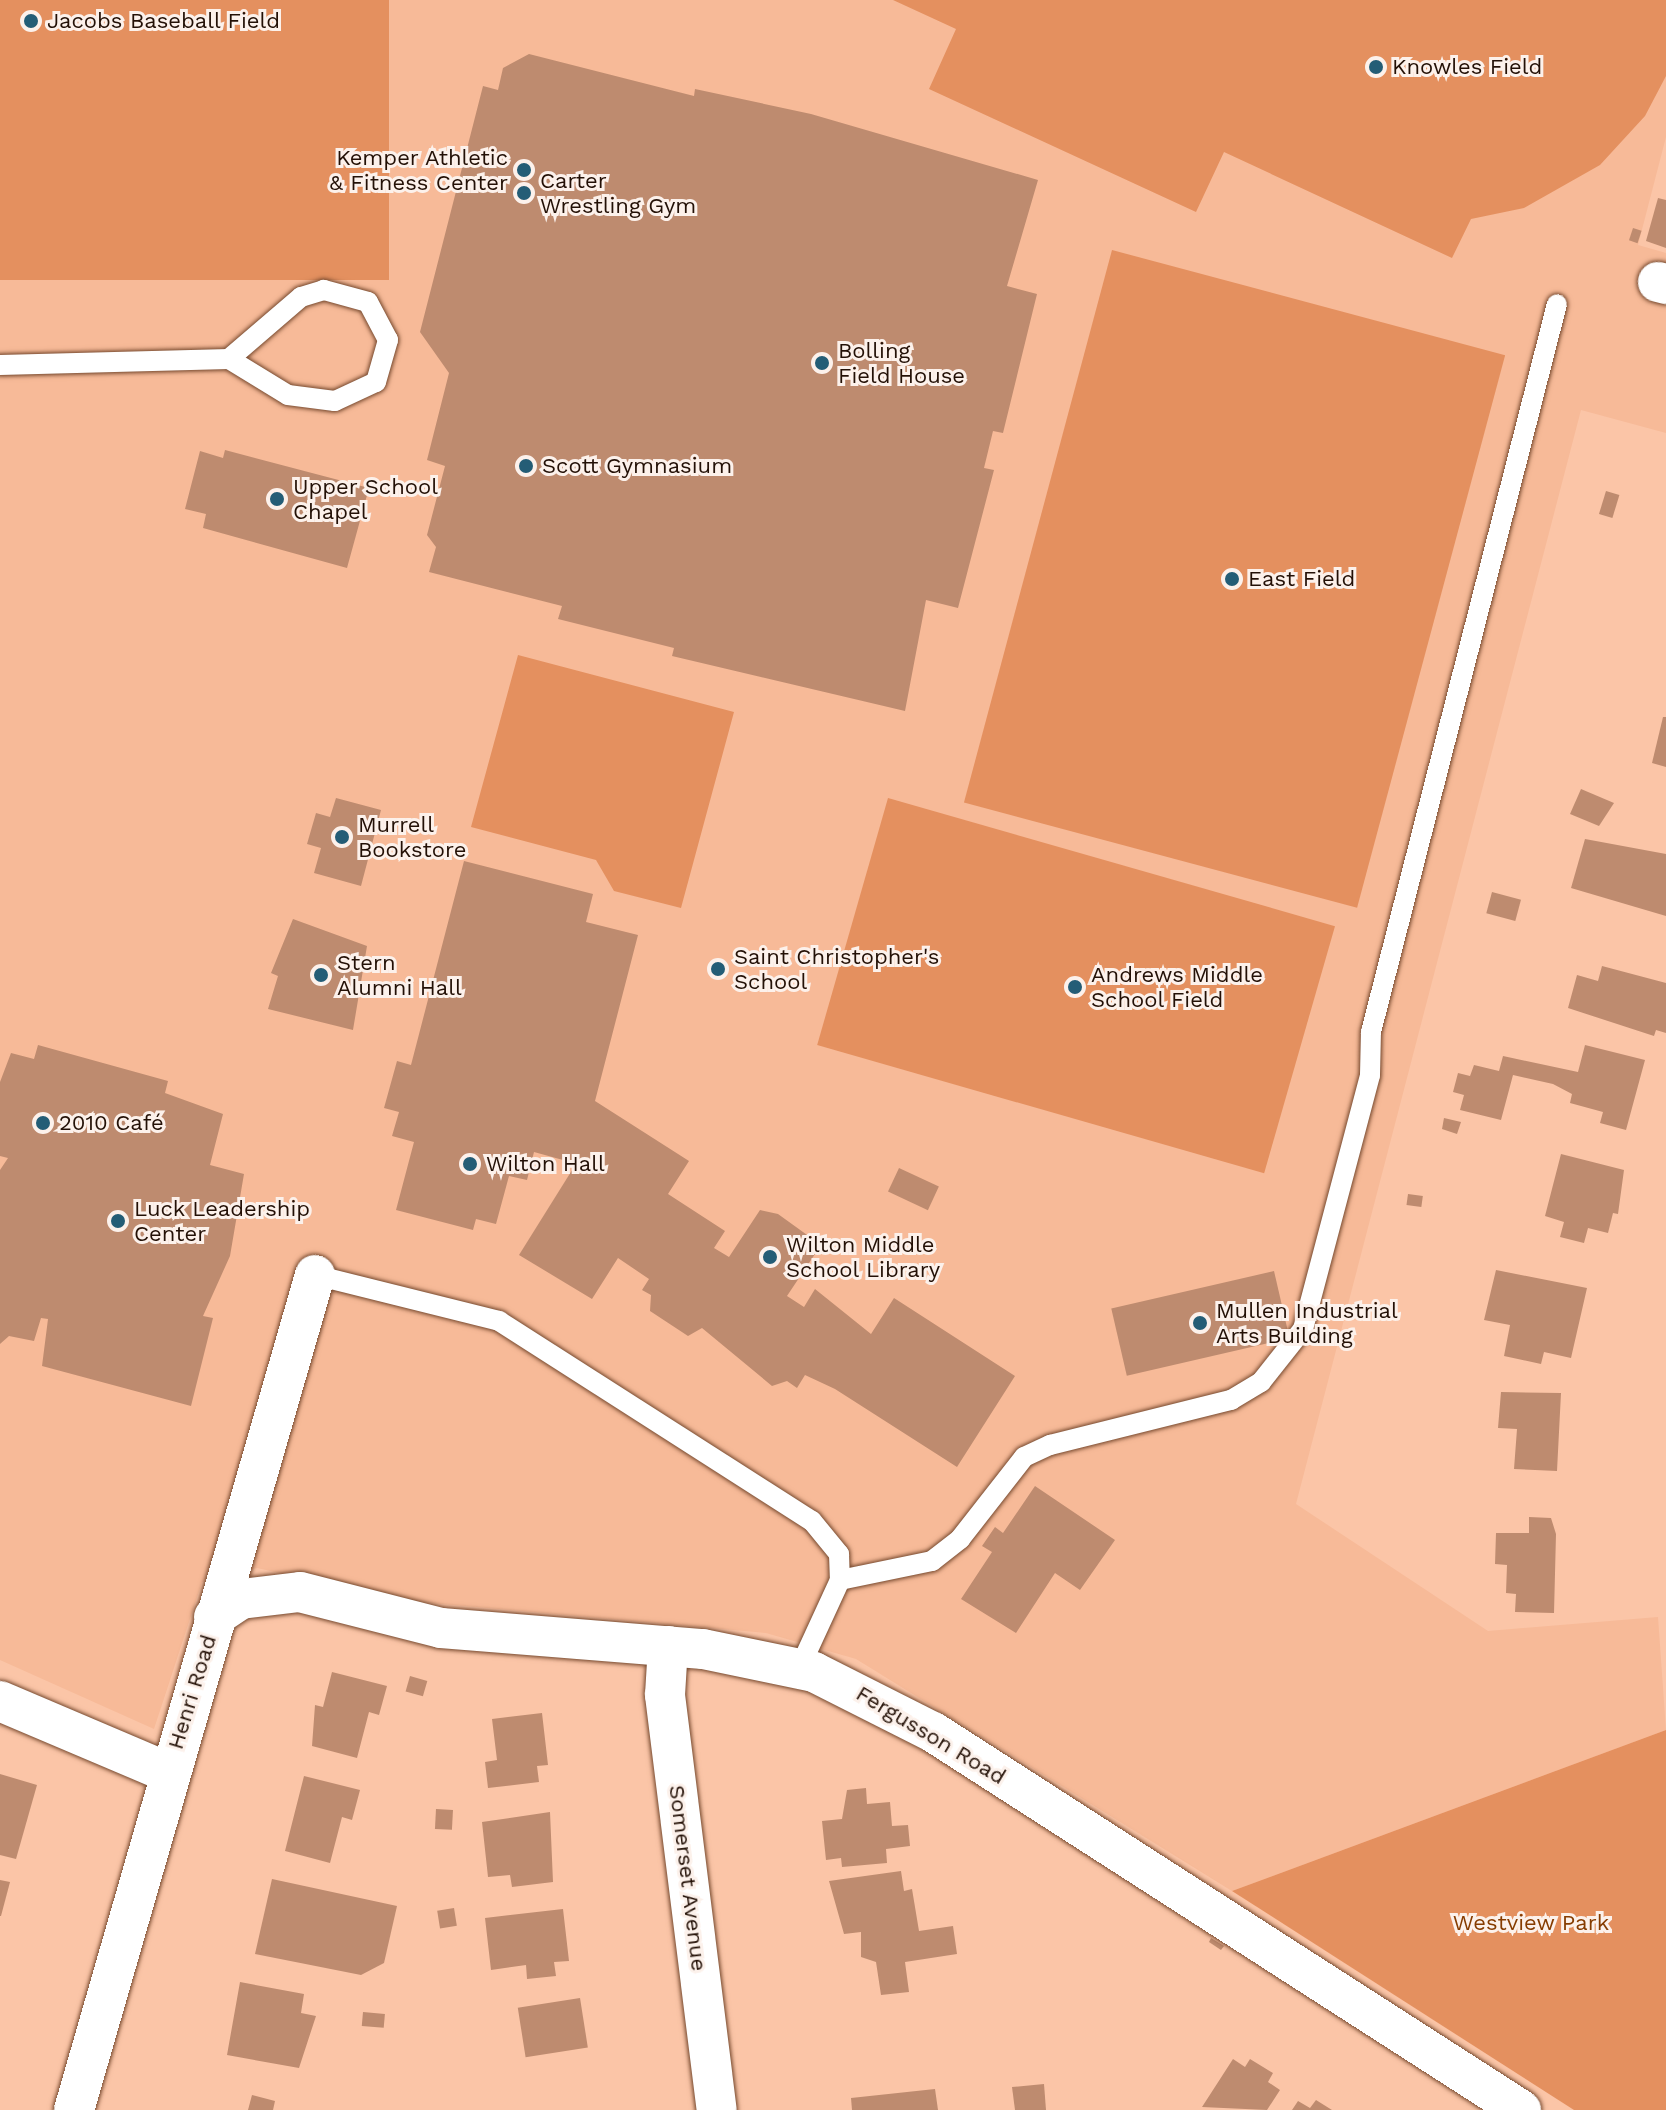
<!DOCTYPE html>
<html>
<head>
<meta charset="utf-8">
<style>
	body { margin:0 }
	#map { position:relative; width:1666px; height:2110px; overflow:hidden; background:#fbc5a7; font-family:"Work Sans",sans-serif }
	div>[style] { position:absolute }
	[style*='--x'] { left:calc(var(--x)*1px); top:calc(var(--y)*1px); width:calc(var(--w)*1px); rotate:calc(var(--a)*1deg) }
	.built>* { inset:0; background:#f7ba98 }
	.green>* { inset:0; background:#e4905f; transform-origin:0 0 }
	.building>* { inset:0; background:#be8b6f; transform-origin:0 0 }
	.roads { filter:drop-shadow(0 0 2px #76492e) drop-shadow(0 0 2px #76492e) }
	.lane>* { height:20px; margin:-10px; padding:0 10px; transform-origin:10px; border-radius:10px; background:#fff }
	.street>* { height:40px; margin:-20px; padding:0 20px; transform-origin:20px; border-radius:20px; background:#fff }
	.dots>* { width:22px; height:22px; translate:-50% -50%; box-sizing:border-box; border:4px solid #fcf1eb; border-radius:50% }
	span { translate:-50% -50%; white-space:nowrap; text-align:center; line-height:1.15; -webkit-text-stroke:6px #fcf1eb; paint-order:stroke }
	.poi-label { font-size:22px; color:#231006 }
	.left { translate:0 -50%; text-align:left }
	.right { translate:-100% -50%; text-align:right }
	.street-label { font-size:22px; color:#231006 }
	.park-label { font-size:22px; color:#863c00 }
</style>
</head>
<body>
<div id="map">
	<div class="built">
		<i style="clip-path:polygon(0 0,1666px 0,1666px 137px,1638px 245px,1666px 253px,1666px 433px,1581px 410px,1296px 1504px,1488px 1631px,1658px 1617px,1666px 1730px,1232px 1891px,856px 1659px,766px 1633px,409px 1601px,257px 1568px,202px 1582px,154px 1729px,0 1660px)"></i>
	</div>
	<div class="green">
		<i style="left:0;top:0;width:389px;height:280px"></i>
		<i style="clip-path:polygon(893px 0,1666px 0,1666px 76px,1645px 116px,1600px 165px,1524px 208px,1471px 219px,1452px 258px,1224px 152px,1196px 212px,929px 89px,956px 29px)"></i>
		<i style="left:1112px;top:250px;width:407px;height:572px;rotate:15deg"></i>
		<i style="clip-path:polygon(518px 655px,734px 712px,681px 908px,614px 891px,596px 860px,471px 827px)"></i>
		<i style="left:888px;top:798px;width:465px;height:257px;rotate:16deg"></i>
		<i style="clip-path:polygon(1666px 1730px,1666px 2110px,1574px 2110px,1232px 1891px)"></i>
	</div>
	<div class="building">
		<i style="clip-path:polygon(529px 54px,694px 96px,695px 89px,811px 114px,1038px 180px,1007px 286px,1037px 294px,1003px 433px,993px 431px,984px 468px,994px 470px,958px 608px,926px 600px,905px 711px,672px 656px,674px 648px,558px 619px,562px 606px,429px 572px,436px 547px,427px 535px,445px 466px,427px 460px,449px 373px,420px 332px,483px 86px,498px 90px,503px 68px)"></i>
		<i style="clip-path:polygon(1658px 198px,1666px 200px,1666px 248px,1646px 241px)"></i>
		<i style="left:1633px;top:228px;width:9px;height:13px;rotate:18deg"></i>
		<i style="clip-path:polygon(225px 450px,369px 488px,347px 568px,203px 528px,206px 514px,185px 509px,200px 451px,223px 458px)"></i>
		<i style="left:1606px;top:491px;width:14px;height:24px;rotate:17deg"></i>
		<i style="clip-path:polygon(1663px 717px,1666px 717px,1666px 767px,1652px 763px)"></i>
		<i style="clip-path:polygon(1581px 789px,1614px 803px,1599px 826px,1570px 814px)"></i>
		<i style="clip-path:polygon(336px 798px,381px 810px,361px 886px,314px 873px,321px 848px,307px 844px,316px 813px,330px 817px)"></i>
		<i style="clip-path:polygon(1585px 839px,1666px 854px,1666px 916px,1571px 888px)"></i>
		<i style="clip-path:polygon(464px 861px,593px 894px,586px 922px,638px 935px,595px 1101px,689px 1161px,668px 1194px,725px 1231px,714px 1248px,729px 1257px,760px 1210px,778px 1214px,821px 1245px,787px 1296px,804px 1307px,815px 1289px,871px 1334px,894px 1298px,1015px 1376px,957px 1467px,835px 1389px,805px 1375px,797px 1388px,787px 1381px,772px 1386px,702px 1328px,688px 1336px,650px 1311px,651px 1295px,642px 1290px,649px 1279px,618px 1258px,592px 1299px,519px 1255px,574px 1167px,563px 1160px,534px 1152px,527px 1180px,509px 1176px,496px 1224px,476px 1219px,473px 1230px,396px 1210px,414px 1142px,392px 1136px,399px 1112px,384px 1108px,397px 1061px,411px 1065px)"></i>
		<i style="left:1492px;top:892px;width:30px;height:22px;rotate:15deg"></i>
		<i style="clip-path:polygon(293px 919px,367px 946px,353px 1030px,268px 1009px,278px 976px,271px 973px)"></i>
		<i style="clip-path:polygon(1602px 966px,1666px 983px,1666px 1033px,1656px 1030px,1654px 1036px,1568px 1008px,1577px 975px,1598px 981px)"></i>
		<i style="clip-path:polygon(38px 1045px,168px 1081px,165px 1093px,223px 1114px,210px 1165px,244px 1174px,230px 1256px,203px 1316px,213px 1318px,191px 1406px,42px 1366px,48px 1319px,41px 1318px,34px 1341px,9px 1336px,0 1344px,0 1170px,8px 1158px,0 1156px,0 1082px,11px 1053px,34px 1059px)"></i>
		<i style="clip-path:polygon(1585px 1045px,1645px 1060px,1626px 1130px,1600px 1123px,1603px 1112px,1570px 1103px,1572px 1094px,1553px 1084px,1513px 1075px,1501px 1120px,1460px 1110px,1464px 1095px,1453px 1092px,1458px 1073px,1470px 1076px,1474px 1065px,1499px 1071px,1503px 1056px,1578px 1072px)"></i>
		<i style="clip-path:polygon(1444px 1118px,1461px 1122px,1457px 1134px,1442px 1129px)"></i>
		<i style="clip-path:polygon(1561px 1154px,1624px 1170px,1618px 1214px,1613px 1213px,1608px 1233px,1588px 1228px,1584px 1243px,1560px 1237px,1564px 1222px,1545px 1216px)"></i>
		<i style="left:899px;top:1168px;width:44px;height:26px;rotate:25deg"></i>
		<i style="left:1408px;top:1194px;width:15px;height:11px;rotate:8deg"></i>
		<i style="clip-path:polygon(1496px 1270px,1587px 1288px,1571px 1358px,1544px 1352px,1541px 1364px,1504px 1356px,1510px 1325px,1484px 1320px)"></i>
		<i style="left:1274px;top:1271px;width:69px;height:167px;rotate:77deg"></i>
		<i style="clip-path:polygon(1501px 1392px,1561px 1393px,1557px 1471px,1514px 1469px,1517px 1429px,1498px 1428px)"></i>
		<i style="clip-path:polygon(1035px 1486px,1115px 1540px,1080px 1590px,1055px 1573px,1016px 1633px,961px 1599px,992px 1552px,982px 1546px,995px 1527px,1003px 1533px)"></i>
		<i style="clip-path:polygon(1529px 1517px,1551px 1518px,1556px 1534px,1554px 1613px,1515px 1612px,1516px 1594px,1506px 1593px,1507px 1565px,1495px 1564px,1496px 1533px,1529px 1533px)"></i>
		<i style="clip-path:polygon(332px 1672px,387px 1686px,379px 1715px,369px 1712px,357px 1758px,312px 1746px,315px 1705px,323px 1707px)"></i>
		<i style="left:410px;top:1676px;width:18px;height:16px;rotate:16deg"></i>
		<i style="clip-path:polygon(542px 1713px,548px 1765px,537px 1766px,539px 1782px,488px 1788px,485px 1762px,497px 1760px,492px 1719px)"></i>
		<i style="clip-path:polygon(0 1774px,37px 1785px,16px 1859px,0 1855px)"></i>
		<i style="clip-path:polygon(304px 1776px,360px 1790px,352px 1820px,342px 1817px,330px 1863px,285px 1851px)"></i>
		<i style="clip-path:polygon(866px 1788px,867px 1804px,890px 1802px,892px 1826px,908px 1825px,910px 1846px,886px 1849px,887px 1863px,842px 1867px,841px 1858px,826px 1860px,822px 1821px,842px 1819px,847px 1790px)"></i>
		<i style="left:436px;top:1809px;width:17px;height:20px;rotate:3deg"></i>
		<i style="clip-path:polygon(550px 1812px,553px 1882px,512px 1887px,510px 1875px,488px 1877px,482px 1822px)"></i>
		<i style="clip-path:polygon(901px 1871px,904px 1891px,912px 1889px,919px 1931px,953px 1926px,957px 1954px,905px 1962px,909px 1992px,881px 1995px,876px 1962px,861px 1957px,861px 1932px,844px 1934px,829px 1881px)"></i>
		<i style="clip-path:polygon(272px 1879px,397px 1906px,384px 1963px,361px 1975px,255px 1954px)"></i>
		<i style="clip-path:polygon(0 1880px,10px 1882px,1px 1916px,0 1916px)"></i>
		<i style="left:454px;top:1908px;width:18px;height:17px;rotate:81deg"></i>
		<i style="clip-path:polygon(563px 1909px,569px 1961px,554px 1962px,556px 1976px,527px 1979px,526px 1965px,491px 1970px,485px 1918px)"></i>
		<i style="clip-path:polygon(1211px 1938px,1224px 1946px,1221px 1950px,1209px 1942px)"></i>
		<i style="clip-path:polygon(240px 1982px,304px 1994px,301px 2013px,316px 2016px,299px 2068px,227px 2055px)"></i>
		<i style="left:580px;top:1998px;width:50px;height:63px;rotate:81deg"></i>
		<i style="left:363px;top:2012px;width:22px;height:14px;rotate:5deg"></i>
		<i style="clip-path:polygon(1233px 2059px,1245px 2067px,1250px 2059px,1273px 2073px,1268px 2082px,1280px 2090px,1267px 2110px,1202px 2107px)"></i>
		<i style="clip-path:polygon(1044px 2084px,1046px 2110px,1015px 2110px,1012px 2087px)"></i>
		<i style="clip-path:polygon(935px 2089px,938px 2110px,852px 2110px,851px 2098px)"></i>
		<i style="clip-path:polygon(252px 2095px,275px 2101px,273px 2110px,248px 2110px)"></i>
		<i style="clip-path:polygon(1316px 2100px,1332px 2110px,1292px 2110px,1298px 2101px,1310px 2108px)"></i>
	</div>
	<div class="roads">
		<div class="lane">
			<i style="--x:0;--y:365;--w:229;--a:-1.5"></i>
			<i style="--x:229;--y:359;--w:69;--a:31.4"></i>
			<i style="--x:288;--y:395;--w:47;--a:7.3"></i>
			<i style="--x:335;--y:401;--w:45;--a:-24.9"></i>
			<i style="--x:376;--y:382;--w:44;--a:-74.1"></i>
			<i style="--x:388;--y:340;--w:43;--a:-117.8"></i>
			<i style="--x:368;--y:302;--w:46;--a:-164.7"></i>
			<i style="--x:324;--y:290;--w:24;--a:163"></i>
			<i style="--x:301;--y:297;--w:95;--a:139.3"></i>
			<i style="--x:315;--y:1275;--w:190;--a:14"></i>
			<i style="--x:499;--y:1321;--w:371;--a:32.6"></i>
			<i style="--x:812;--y:1521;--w:43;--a:50.7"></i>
			<i style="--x:839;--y:1554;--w:26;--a:88"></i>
			<i style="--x:840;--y:1580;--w:98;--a:114.7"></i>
			<i style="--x:840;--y:1580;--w:94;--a:-11.7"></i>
			<i style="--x:932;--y:1561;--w:36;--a:-38"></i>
			<i style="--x:960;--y:1539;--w:104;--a:-52"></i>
			<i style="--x:1024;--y:1457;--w:29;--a:-25"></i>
			<i style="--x:1050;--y:1445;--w:187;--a:-14"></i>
			<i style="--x:1231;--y:1400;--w:35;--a:-31"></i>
			<i style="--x:1261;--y:1382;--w:68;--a:-51.6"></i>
			<i style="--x:1303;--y:1329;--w:263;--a:-75.2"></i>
			<i style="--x:1370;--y:1075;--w:43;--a:-88.7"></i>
			<i style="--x:1371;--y:1032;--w:751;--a:-75.67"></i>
		</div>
		<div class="street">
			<i style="--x:1658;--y:282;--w:8;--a:14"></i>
			<i style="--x:214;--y:1617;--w:32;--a:-34"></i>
			<i style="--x:241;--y:1599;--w:59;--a:-6.8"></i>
			<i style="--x:300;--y:1592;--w:146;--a:14.3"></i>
			<i style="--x:441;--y:1628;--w:263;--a:4.6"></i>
			<i style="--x:703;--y:1649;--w:113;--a:11.7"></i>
			<i style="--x:814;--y:1672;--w:133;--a:26.8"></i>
			<i style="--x:933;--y:1732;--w:699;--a:32.74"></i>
			<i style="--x:668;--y:1646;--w:49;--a:93.5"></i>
			<i style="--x:665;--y:1695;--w:418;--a:82.9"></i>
			<i style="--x:0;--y:1701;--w:181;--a:23"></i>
			<i style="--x:74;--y:2110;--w:869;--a:-73.9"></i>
		</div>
	</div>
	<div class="dots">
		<i style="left:31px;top:21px;background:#245d76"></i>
		<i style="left:1376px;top:67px;background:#245d76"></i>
		<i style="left:524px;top:170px;background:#245d76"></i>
		<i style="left:524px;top:193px;background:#245d76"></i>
		<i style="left:822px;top:363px;background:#245d76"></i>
		<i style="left:526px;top:466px;background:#245d76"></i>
		<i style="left:277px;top:499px;background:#245d76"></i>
		<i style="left:1232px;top:579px;background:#245d76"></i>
		<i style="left:342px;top:837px;background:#245d76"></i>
		<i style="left:718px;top:969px;background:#245d76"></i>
		<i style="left:321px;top:975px;background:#245d76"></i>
		<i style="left:1075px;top:987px;background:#245d76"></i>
		<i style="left:43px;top:1123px;background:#245d76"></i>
		<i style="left:470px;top:1164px;background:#245d76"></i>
		<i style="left:118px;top:1221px;background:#245d76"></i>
		<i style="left:770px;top:1257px;background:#245d76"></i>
		<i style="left:1200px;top:1323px;background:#245d76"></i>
	</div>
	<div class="poi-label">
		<span class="left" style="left:47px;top:21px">Jacobs Baseball Field</span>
		<span class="left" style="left:1392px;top:67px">Knowles Field</span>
		<span class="right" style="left:508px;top:170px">Kemper Athletic<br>&amp; Fitness Center</span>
		<span class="left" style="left:540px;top:193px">Carter<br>Wrestling Gym</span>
		<span class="left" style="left:838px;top:363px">Bolling<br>Field House</span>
		<span class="left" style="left:542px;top:466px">Scott Gymnasium</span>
		<span class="left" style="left:293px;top:499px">Upper School<br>Chapel</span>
		<span class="left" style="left:1248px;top:579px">East Field</span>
		<span class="left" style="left:358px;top:837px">Murrell<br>Bookstore</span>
		<span class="left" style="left:734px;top:969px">Saint Christopher's<br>School</span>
		<span class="left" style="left:337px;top:975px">Stern<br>Alumni Hall</span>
		<span class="left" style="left:1091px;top:987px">Andrews Middle<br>School Field</span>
		<span class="left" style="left:59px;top:1123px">2010 Café</span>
		<span class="left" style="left:486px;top:1164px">Wilton Hall</span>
		<span class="left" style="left:134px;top:1221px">Luck Leadership<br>Center</span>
		<span class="left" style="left:786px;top:1257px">Wilton Middle<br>School Library</span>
		<span class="left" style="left:1216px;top:1323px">Mullen Industrial<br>Arts Building</span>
	</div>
	<div class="street-label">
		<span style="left:192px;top:1692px;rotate:-73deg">Henri Road</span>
		<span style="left:931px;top:1735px;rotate:31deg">Fergusson Road</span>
		<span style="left:688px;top:1878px;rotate:83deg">Somerset Avenue</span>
	</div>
	<div class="park-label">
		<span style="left:1531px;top:1923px">Westview Park</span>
	</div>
</div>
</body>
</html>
